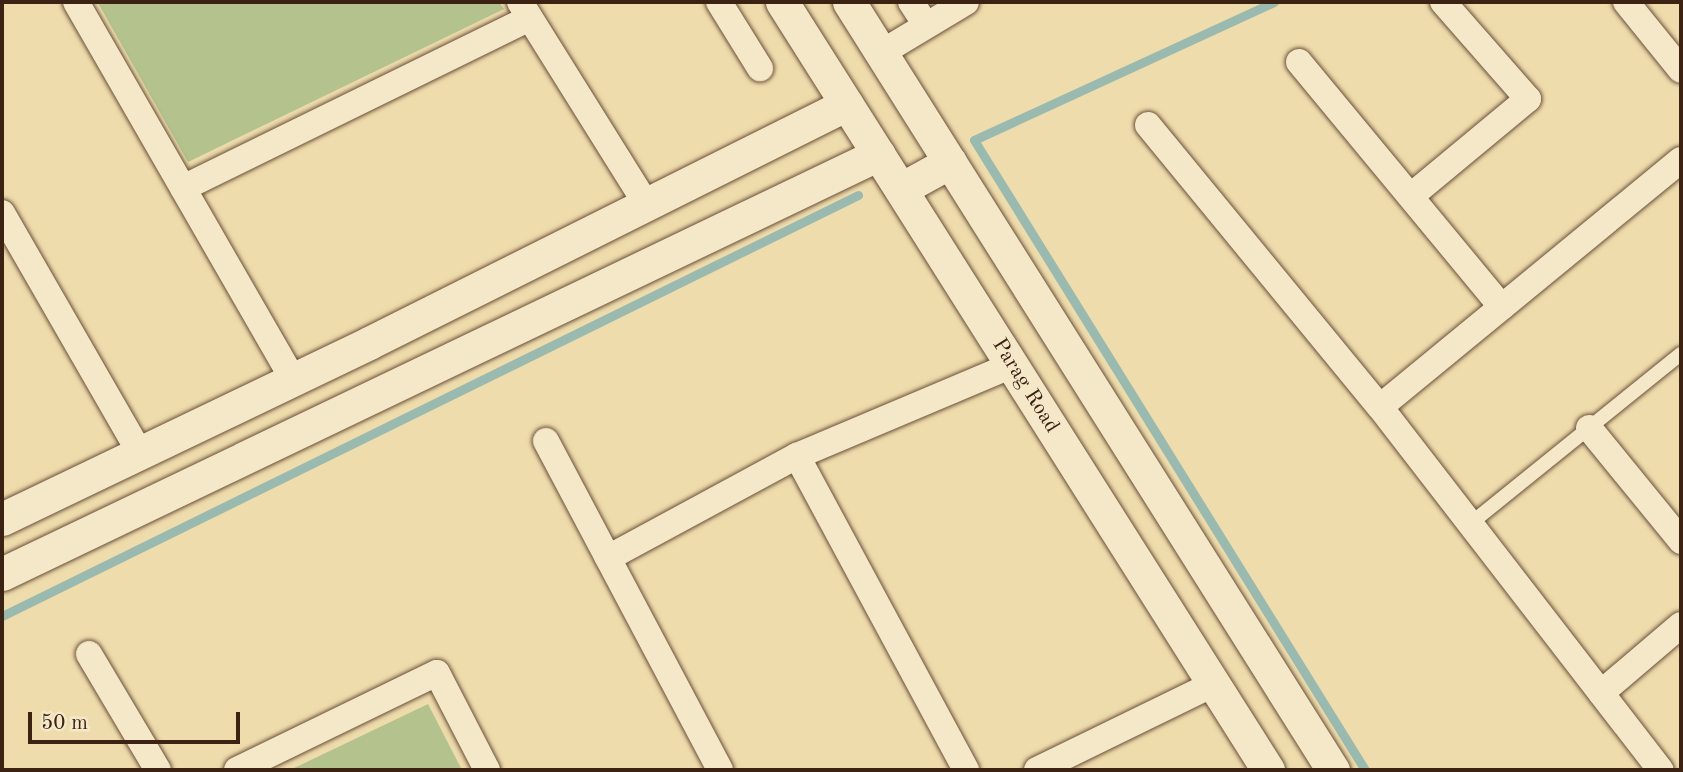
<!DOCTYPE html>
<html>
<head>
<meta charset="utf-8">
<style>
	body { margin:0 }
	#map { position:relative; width:1683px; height:772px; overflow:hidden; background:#efdcac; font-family:"Old Standard TT",serif }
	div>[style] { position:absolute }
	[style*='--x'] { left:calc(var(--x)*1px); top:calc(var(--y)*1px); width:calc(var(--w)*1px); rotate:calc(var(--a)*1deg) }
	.green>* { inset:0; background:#b4c28e }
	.stream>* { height:9px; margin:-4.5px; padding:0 4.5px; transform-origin:4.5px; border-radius:4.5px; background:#9abab0 }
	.roads { filter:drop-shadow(0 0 2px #695039) drop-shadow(0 0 2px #695039) }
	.service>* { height:14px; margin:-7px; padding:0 7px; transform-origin:7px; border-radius:7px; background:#f5e8c9 }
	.minor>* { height:26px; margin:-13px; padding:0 13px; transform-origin:13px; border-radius:13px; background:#f5e8c9 }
	.tertiary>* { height:33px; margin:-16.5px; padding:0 16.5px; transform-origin:16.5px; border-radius:16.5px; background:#f5e8c9 }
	span { translate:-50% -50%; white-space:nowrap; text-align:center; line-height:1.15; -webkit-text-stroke:5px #f5e8c9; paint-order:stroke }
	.street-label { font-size:21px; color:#3c2213 }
	.frame { position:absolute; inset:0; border:4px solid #3c2213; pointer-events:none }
	.scale { position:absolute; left:28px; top:712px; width:212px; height:32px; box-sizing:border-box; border:4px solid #3c2213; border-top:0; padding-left:9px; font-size:21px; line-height:24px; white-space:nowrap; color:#3c2213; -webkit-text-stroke:5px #f5e8c9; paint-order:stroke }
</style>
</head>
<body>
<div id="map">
	<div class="green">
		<i style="clip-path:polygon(499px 2px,504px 9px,188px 162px,98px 3px)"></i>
		<i style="clip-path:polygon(428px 704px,462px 770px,290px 770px)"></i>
	</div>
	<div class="stream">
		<i style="--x:1274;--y:2;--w:330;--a:155.3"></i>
		<i style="--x:974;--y:140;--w:741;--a:58.17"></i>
		<i style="--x:2;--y:616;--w:954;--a:-26.19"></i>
	</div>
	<div class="roads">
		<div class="service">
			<i style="--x:1470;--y:524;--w:271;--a:-38.9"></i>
		</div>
		<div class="minor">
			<i style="--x:76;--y:2;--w:435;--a:60.1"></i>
			<i style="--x:520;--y:2;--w:238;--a:58"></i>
			<i style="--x:719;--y:2;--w:78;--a:58.2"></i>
			<i style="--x:911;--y:2;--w:27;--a:57"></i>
			<i style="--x:1626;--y:2;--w:87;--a:51"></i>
			<i style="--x:881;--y:53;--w:99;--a:-31"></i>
			<i style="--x:1299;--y:62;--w:318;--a:50.4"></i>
			<i style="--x:1148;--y:125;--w:365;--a:50.6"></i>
			<i style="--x:1380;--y:407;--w:459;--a:52.3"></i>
			<i style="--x:183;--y:188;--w:386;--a:-26.1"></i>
			<i style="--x:1411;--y:196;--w:152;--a:-39.7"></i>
			<i style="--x:1528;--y:99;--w:129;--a:-131.2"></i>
			<i style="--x:2;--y:213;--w:277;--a:60.1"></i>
			<i style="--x:1380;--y:407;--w:389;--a:-39.4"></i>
			<i style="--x:1589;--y:428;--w:146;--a:50.8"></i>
			<i style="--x:546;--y:441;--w:372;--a:62.1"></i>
			<i style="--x:797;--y:456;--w:357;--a:61.7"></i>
			<i style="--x:608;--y:558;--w:215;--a:-28.4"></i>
			<i style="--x:797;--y:456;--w:233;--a:-22.9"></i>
			<i style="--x:89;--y:654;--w:135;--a:59.3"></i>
			<i style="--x:1601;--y:693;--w:105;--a:-40.4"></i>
			<i style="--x:237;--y:770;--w:222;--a:-25.9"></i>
			<i style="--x:437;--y:673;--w:109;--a:62.7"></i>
			<i style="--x:1037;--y:770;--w:196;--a:-26"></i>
		</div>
		<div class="tertiary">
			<i style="--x:782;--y:2;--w:909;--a:57.67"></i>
			<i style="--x:849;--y:2;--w:908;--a:57.78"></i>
			<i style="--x:901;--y:189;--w:56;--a:-28.9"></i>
			<i style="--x:2;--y:519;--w:407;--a:-25.6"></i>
			<i style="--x:369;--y:343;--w:534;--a:-26.57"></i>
			<i style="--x:2;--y:574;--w:972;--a:-25.59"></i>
		</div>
	</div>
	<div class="street-label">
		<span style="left:1025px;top:386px;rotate:58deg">Parag Road</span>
	</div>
	<div class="frame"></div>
	<div class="scale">50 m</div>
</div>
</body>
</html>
